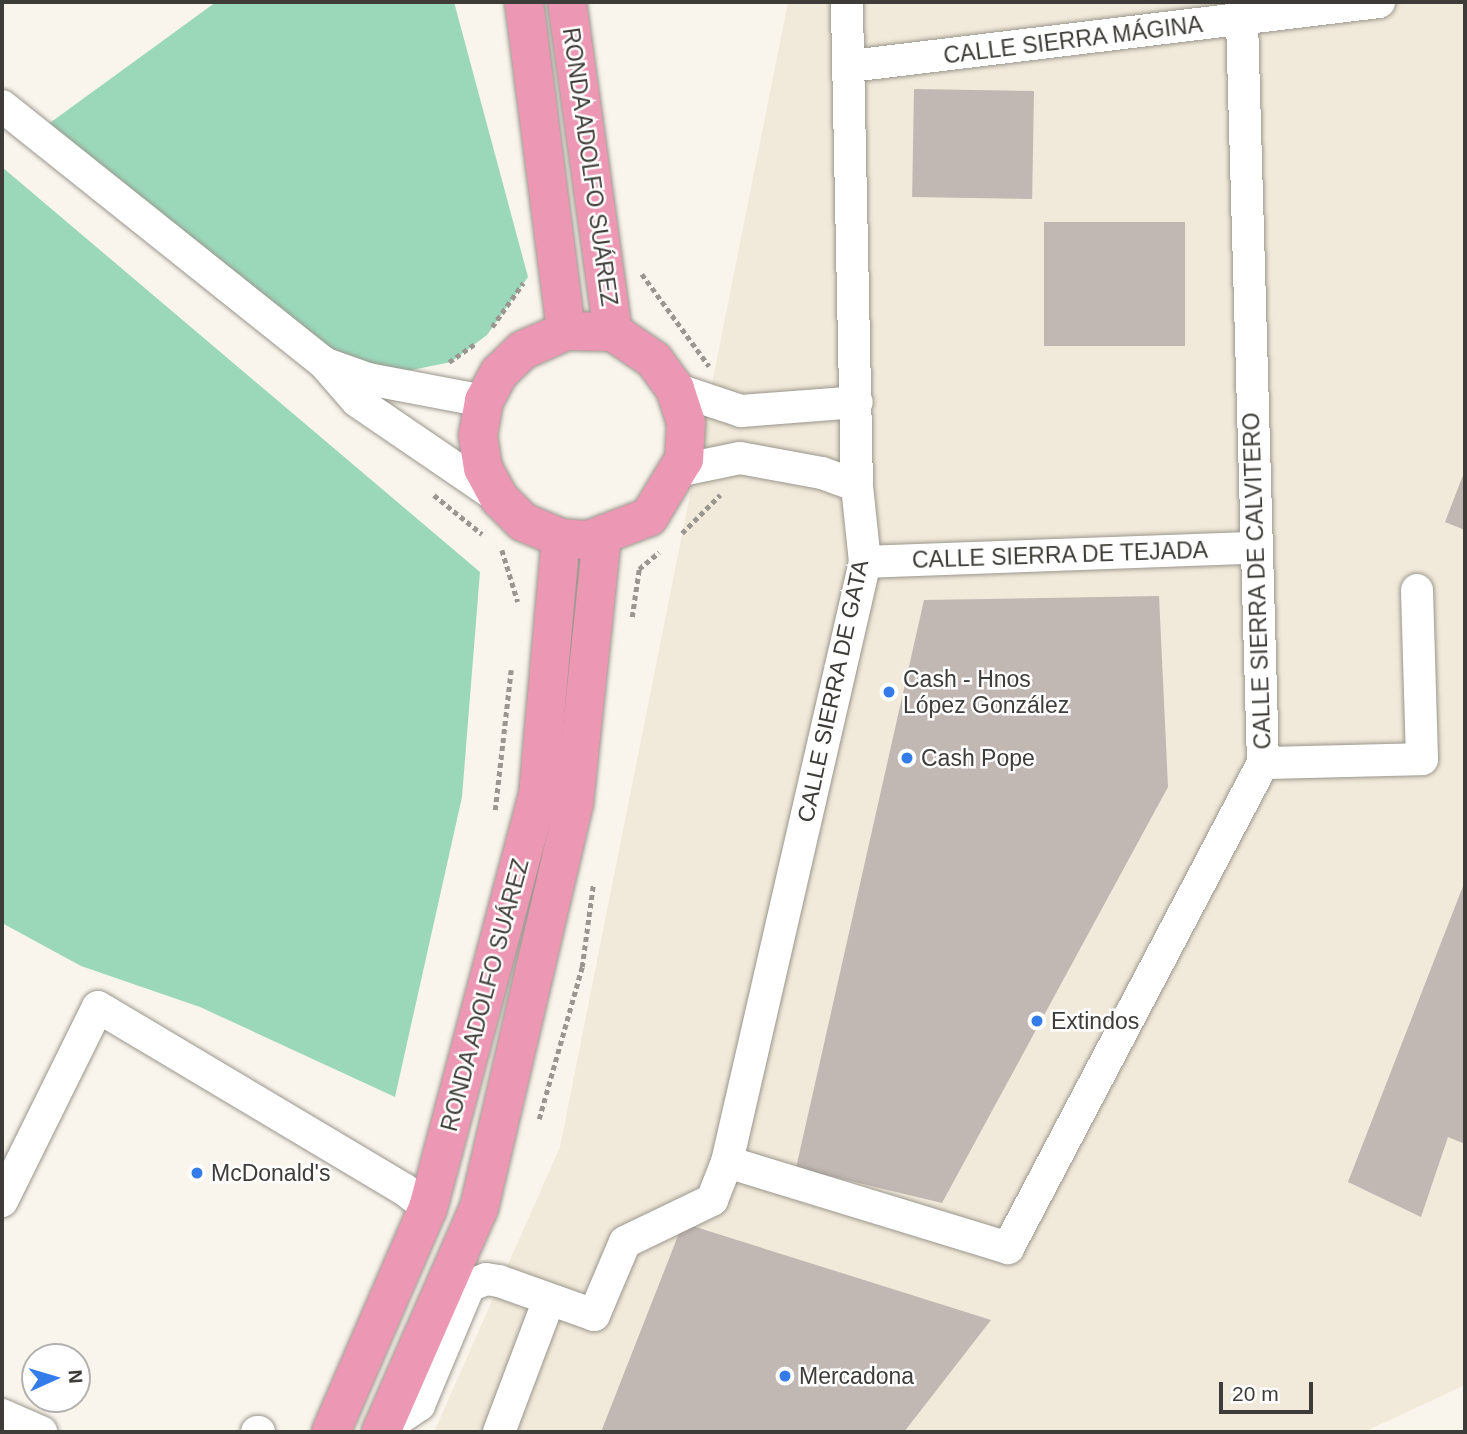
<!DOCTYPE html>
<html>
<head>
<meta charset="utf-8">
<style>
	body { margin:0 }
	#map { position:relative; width:1467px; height:1434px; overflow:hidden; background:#faf5ec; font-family:Arial,sans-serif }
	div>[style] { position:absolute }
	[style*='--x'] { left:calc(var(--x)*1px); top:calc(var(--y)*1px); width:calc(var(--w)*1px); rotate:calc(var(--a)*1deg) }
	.built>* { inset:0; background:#f1e9d9 }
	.green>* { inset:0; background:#9bd8ba }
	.building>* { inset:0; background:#c1b7b3; transform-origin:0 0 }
	.path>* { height:4.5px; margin-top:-2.25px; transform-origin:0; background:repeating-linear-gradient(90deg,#9a9690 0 5px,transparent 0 8.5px) }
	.roads { filter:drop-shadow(0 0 2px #9a968e) drop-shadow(0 0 2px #9a968e) }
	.minor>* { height:32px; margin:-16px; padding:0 16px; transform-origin:16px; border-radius:16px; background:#fff }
	.major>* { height:38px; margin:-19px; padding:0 19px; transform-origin:19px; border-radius:19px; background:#ec97b3 }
	.dots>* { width:19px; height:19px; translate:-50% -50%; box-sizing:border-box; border:4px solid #fff; border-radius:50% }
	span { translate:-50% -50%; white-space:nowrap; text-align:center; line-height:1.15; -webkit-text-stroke:5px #fff; paint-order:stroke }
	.street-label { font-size:23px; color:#3e3c38 }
	.poi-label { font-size:23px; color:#3e3c38 }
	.left { translate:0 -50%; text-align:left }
	.frame { position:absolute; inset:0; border:4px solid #3e3c38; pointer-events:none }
	.north { position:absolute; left:21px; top:1343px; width:70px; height:70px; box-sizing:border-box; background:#fff; border:2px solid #b2b1af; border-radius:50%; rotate:86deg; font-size:19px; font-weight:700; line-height:28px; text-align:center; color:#3e3c38 }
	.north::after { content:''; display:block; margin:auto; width:24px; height:32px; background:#347ce9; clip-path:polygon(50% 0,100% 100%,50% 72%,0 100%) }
	.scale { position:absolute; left:1219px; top:1382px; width:94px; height:32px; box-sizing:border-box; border:4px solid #3e3c38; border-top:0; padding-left:9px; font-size:21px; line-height:24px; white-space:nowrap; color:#3e3c38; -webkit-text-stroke:5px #fff; paint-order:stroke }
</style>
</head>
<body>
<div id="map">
	<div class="built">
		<i style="clip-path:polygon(788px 2px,1465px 2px,1465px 1385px,1364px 1432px,434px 1432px,560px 1147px)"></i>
	</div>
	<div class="green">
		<i style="clip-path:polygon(216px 2px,454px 2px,528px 277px,487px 335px,451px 362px,368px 379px,36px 133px)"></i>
		<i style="clip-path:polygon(2px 167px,480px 572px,462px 797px,395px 1097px,200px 1007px,81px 966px,2px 923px)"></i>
	</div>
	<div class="building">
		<i style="left:1034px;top:91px;width:108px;height:120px;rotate:91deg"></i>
		<i style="left:1185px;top:222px;width:124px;height:141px;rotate:90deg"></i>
		<i style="clip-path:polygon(1465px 470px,1465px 530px,1445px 522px)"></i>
		<i style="clip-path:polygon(1159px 596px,1168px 787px,942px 1203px,796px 1168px,924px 600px)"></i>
		<i style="clip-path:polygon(1465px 881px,1465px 1144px,1448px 1137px,1421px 1217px,1348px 1182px)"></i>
		<i style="clip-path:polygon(683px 1223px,991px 1320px,904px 1432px,601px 1432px)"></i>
	</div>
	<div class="path">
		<i style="--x:642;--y:274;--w:114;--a:53.9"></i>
		<i style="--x:492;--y:327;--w:54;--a:-54.8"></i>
		<i style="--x:449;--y:362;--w:33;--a:-35"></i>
		<i style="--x:434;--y:495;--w:62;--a:39.1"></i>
		<i style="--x:682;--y:533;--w:54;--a:-45"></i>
		<i style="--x:502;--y:550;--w:54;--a:72.9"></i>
		<i style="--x:632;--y:617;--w:49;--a:-81.7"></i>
		<i style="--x:639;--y:569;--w:26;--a:-40"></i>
		<i style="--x:495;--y:810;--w:141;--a:-83.5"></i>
		<i style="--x:539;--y:1119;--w:158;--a:-74.2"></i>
		<i style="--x:582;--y:967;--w:82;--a:-82.3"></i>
	</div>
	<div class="roads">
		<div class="minor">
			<i style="--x:851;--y:66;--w:532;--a:-6.91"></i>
			<i style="--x:2;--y:106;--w:412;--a:38.6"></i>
			<i style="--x:324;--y:363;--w:50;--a:49"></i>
			<i style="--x:357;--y:401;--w:172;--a:34.3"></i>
			<i style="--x:329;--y:365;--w:41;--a:19.7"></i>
			<i style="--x:368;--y:379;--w:118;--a:10.7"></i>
			<i style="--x:675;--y:389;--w:70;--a:18.4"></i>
			<i style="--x:741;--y:411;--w:116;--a:-4.4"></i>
			<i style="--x:677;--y:471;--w:64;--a:-11.7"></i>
			<i style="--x:740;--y:458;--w:83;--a:10.4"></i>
			<i style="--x:822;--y:473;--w:37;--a:20"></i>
			<i style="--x:865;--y:562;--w:390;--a:-2.1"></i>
			<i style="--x:1263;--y:763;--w:159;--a:-1.4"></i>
			<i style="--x:1422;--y:759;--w:169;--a:-91.7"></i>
			<i style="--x:727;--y:1162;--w:294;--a:17"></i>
			<i style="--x:1008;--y:1248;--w:548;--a:-62.27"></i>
			<i style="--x:1263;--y:763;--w:743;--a:-91.62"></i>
			<i style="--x:2;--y:1201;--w:216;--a:-63.7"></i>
			<i style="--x:98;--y:1007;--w:357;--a:30.8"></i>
			<i style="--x:405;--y:1190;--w:29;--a:38"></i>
			<i style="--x:2;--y:1415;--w:43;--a:23.6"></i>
			<i style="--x:382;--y:1430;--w:45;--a:-34"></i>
			<i style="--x:419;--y:1405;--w:129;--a:-67.2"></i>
			<i style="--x:469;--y:1286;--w:18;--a:-22"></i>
			<i style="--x:486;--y:1279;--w:13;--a:9"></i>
			<i style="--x:499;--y:1281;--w:101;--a:19.7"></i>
			<i style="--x:594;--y:1315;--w:79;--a:-67"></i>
			<i style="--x:625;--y:1242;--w:97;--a:-25.8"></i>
			<i style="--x:712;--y:1200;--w:41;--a:-68.5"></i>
			<i style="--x:727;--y:1162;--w:616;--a:-77.05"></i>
			<i style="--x:865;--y:562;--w:76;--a:-96"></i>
			<i style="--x:857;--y:486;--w:484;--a:-91.2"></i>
			<i style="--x:257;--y:1432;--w:2;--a:0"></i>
			<i style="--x:499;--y:1432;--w:139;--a:-69.3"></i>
		</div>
		<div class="major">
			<i style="--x:524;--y:2;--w:332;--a:82.7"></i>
			<i style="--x:567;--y:2;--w:333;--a:82.1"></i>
			<i style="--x:566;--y:331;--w:47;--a:1.2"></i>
			<i style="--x:613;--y:332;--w:50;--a:34.3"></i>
			<i style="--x:654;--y:360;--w:36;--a:54"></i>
			<i style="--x:675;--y:389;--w:36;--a:72"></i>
			<i style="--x:686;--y:423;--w:36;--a:93"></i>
			<i style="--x:684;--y:459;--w:68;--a:121.1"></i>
			<i style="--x:649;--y:517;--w:65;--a:159.3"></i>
			<i style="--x:588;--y:540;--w:27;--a:-176"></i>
			<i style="--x:561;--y:538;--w:41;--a:-157.2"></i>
			<i style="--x:523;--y:522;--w:34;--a:-135"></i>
			<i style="--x:499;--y:498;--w:34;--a:-118"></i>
			<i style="--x:483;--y:468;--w:33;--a:-99"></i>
			<i style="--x:478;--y:435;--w:35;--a:-80"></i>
			<i style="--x:484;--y:401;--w:32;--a:-62"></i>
			<i style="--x:499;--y:373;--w:33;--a:-44"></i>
			<i style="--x:523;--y:350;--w:47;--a:-23.8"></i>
			<i style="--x:331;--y:1432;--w:244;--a:-66.6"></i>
			<i style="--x:428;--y:1208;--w:427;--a:-75.1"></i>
			<i style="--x:538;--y:795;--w:258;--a:-84.9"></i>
			<i style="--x:381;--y:1432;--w:244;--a:-66.4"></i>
			<i style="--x:479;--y:1208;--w:416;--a:-76.8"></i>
			<i style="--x:574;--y:803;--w:267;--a:-84"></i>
		</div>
	</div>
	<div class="dots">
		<i style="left:889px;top:692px;background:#347ce9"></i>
		<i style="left:907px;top:758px;background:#347ce9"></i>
		<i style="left:1037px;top:1021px;background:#347ce9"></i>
		<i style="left:197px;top:1173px;background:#347ce9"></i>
		<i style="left:785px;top:1376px;background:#347ce9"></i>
	</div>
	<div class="street-label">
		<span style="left:1073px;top:40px;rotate:-7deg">CALLE SIERRA MÁGINA</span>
		<span style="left:590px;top:167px;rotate:82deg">RONDA ADOLFO SUÁREZ</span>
		<span style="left:1060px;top:555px;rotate:-2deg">CALLE SIERRA DE TEJADA</span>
		<span style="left:1257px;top:581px;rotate:-92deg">CALLE SIERRA DE CALVITERO</span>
		<span style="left:833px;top:691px;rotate:-78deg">CALLE SIERRA DE GATA</span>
		<span style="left:485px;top:995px;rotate:-75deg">RONDA ADOLFO SUÁREZ</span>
	</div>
	<div class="poi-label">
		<span class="left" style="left:903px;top:692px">Cash - Hnos<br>López González</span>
		<span class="left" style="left:921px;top:758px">Cash Pope</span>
		<span class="left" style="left:1051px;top:1021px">Extindos</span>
		<span class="left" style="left:211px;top:1173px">McDonald's</span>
		<span class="left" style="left:799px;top:1376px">Mercadona</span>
	</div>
	<div class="frame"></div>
	<div class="north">N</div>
	<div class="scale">20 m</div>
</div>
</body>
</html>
